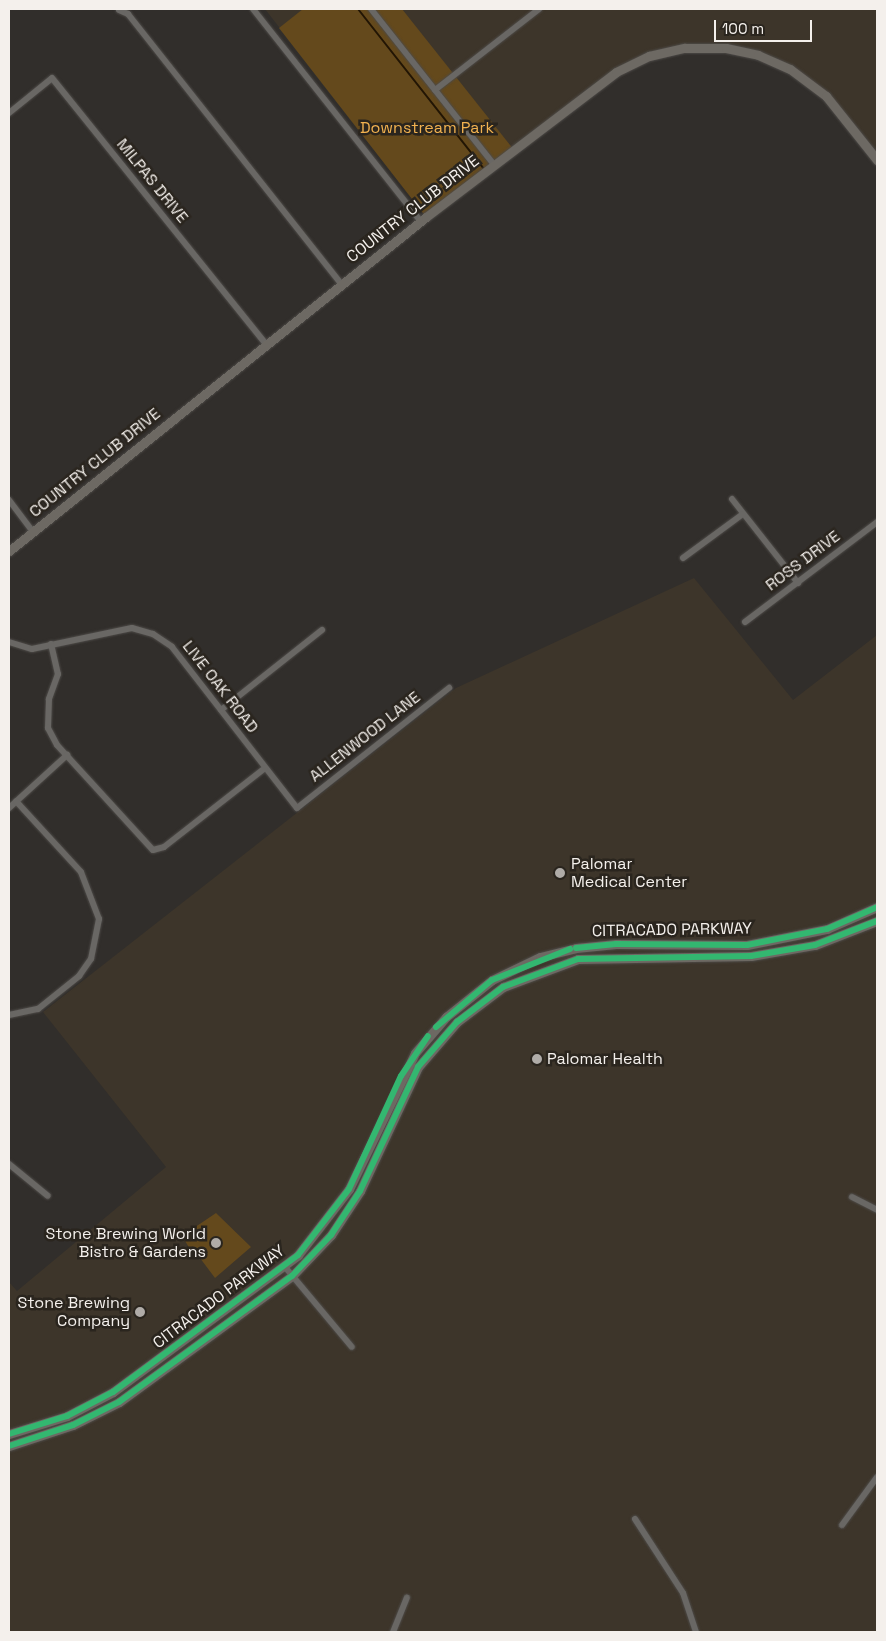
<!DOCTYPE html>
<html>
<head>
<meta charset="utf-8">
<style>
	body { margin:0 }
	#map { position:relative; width:886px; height:1641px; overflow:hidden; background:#312e2b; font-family:"Space Grotesk",sans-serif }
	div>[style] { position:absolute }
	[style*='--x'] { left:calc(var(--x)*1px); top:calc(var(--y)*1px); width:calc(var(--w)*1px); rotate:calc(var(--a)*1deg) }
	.built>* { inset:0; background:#3d352a }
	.green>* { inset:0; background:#64491c }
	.stream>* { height:2px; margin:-1px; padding:0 1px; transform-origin:1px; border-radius:1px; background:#221504 }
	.roads { filter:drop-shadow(0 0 1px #4d4a47) drop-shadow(0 0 1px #4d4a47) }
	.street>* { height:6px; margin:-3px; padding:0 3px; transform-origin:3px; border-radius:3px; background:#696764 }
	.secondary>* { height:9px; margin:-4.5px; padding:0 4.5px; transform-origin:4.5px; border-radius:4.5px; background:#6d6963 }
	.cycleway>* { height:6px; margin:-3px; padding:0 3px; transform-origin:3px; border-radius:3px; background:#33b770 }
	.dots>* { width:14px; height:14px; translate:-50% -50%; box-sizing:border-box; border:2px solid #2a251e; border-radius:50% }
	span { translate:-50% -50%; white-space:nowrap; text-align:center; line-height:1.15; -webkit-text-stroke:5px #2a251e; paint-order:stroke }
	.park-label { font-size:16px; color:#f2b250 }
	.street-label { font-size:16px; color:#f4f0ec }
	.poi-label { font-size:16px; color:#f4f0ec }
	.left { translate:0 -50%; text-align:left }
	.right { translate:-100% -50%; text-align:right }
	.frame { position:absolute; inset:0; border:10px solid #f4f0ec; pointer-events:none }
	.scale { position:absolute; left:714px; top:20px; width:98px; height:22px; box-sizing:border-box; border:2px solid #f4f0ec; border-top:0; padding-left:6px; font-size:15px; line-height:18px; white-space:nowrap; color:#f4f0ec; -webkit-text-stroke:4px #2a251e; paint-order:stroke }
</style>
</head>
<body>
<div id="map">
	<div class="built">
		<i style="clip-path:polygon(265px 9px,877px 9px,877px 159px,836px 108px,780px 63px,701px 47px,637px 61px,427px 218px)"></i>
		<i style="clip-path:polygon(694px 578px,793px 700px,877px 635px,877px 1632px,9px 1632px,9px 1282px,17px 1291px,166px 1167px,43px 1012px,456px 688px)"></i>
	</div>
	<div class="green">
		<i style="clip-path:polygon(303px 9px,402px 9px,514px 150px,426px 217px,279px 28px)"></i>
		<i style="clip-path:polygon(216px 1213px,251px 1247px,215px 1278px,200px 1258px,196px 1259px,182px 1236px)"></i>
	</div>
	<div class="stream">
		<i style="--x:358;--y:9;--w:202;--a:51.8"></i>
	</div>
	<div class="roads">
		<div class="street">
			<i style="--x:253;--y:9;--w:271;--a:51.7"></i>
			<i style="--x:371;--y:9;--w:200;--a:51.7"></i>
			<i style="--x:119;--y:10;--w:10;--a:24"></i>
			<i style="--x:128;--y:14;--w:344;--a:51.7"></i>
			<i style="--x:435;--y:90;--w:132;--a:-37.9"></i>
			<i style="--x:9;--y:113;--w:55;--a:-39.1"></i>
			<i style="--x:52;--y:78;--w:341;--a:51.2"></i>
			<i style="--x:732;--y:499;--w:107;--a:51.8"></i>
			<i style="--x:9;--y:500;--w:40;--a:53"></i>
			<i style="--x:683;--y:558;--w:74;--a:-36.3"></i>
			<i style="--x:745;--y:622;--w:166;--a:-37.1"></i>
			<i style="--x:9;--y:642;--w:24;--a:17"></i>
			<i style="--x:32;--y:649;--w:102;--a:-11.9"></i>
			<i style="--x:132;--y:628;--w:22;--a:16"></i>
			<i style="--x:153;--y:634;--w:23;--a:34"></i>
			<i style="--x:172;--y:647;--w:204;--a:52.2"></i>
			<i style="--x:297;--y:808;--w:194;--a:-38.3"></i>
			<i style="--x:51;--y:644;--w:31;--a:77"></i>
			<i style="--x:58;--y:674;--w:27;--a:110"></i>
			<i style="--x:49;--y:699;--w:29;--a:92"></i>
			<i style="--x:48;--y:728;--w:19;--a:62"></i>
			<i style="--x:57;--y:745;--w:142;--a:47.6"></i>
			<i style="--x:153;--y:850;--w:11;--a:-15"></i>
			<i style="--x:164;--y:847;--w:128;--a:-38"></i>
			<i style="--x:221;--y:710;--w:129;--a:-38.4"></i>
			<i style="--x:9;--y:808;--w:79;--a:-42.4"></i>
			<i style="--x:9;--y:1015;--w:30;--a:-12"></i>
			<i style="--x:38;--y:1009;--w:53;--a:-38.8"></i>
			<i style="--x:79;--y:976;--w:21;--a:-55"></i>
			<i style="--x:91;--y:959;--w:41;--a:-78.7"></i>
			<i style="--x:99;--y:919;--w:50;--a:-111"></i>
			<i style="--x:81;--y:872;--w:96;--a:-132.5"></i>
			<i style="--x:9;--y:1164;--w:50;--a:39.4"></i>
			<i style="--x:852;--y:1197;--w:28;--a:27"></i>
			<i style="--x:285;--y:1267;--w:104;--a:50.1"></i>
			<i style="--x:635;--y:1519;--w:88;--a:57"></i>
			<i style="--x:683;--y:1593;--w:41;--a:71.6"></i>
			<i style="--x:842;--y:1525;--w:59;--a:-53.9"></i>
			<i style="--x:393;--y:1632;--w:37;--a:-68"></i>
		</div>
		<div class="secondary">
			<i style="--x:9;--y:551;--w:534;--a:-38.69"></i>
			<i style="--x:426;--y:217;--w:239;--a:-37.3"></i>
			<i style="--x:616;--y:72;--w:37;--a:-26"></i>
			<i style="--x:649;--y:56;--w:37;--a:-13"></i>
			<i style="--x:685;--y:48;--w:41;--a:0"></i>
			<i style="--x:726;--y:48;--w:33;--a:12"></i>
			<i style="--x:758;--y:55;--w:35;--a:24"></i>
			<i style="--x:790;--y:69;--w:45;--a:36.9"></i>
			<i style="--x:826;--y:96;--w:82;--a:51.4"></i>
			<i style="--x:9;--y:1434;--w:61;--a:-17.2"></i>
			<i style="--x:67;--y:1416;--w:52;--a:-27.6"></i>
			<i style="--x:113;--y:1392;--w:230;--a:-36.5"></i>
			<i style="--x:298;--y:1255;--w:83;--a:-52.3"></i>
			<i style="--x:349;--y:1189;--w:151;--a:-64.1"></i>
			<i style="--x:415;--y:1053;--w:48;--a:-49.3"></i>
			<i style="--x:446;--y:1017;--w:59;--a:-38.8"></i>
			<i style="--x:492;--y:980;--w:53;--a:-25.6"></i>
			<i style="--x:540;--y:957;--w:37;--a:-14"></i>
			<i style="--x:576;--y:948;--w:40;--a:-5.7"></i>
			<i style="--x:616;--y:944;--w:131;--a:0.4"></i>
			<i style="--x:747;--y:945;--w:82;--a:-11.3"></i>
			<i style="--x:827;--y:929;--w:55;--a:-23.7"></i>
			<i style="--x:9;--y:1446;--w:67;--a:-18.2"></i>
			<i style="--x:73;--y:1425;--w:51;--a:-26.6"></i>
			<i style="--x:119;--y:1402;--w:214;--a:-36.1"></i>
			<i style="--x:292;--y:1276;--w:57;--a:-46.4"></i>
			<i style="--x:331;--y:1235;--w:53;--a:-56.6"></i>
			<i style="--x:360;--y:1191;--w:137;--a:-64.9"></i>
			<i style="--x:418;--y:1067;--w:60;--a:-49.1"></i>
			<i style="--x:457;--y:1022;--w:58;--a:-37.3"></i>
			<i style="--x:503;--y:987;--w:80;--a:-20.5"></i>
			<i style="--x:578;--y:959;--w:173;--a:-1"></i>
			<i style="--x:751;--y:956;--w:65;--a:-9.8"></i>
			<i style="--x:815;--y:945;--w:66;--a:-21.2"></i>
		</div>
	</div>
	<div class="cycleway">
		<i style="--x:576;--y:948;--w:40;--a:-5.7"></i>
		<i style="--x:616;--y:944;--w:131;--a:0.4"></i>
		<i style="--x:747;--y:945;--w:82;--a:-11.3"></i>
		<i style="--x:827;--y:929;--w:55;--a:-23.7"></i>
		<i style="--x:436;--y:1027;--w:73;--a:-40"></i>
		<i style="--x:492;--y:980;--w:84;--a:-21.7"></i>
		<i style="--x:9;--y:1434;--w:61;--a:-17.2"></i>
		<i style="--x:67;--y:1416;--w:52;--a:-27.6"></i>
		<i style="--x:113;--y:1392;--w:230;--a:-36.5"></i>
		<i style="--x:298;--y:1255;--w:83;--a:-52.3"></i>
		<i style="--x:349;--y:1189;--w:124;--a:-65.3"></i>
		<i style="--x:401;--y:1076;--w:48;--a:-56"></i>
		<i style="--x:9;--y:1446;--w:67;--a:-18.2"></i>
		<i style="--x:73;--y:1425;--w:51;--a:-26.6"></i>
		<i style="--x:119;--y:1402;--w:214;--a:-36.1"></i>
		<i style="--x:292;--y:1276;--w:57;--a:-46.4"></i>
		<i style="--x:331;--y:1235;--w:53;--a:-56.6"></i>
		<i style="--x:360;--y:1191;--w:137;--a:-64.9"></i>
		<i style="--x:418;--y:1067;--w:60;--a:-49.1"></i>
		<i style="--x:457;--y:1022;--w:58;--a:-37.3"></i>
		<i style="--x:503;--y:987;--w:80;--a:-20.5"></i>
		<i style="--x:578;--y:959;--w:173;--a:-1"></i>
		<i style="--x:751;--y:956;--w:65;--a:-9.8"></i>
		<i style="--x:815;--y:945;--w:66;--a:-21.2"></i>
	</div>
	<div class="dots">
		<i style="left:560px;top:873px;background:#b0aca8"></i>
		<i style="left:537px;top:1059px;background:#b0aca8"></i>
		<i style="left:216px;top:1243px;background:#b0aca8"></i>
		<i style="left:140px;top:1312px;background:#b0aca8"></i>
	</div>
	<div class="park-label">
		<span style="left:427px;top:128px">Downstream Park</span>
	</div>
	<div class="street-label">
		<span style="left:152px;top:181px;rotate:51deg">MILPAS DRIVE</span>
		<span style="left:413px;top:209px;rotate:-38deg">COUNTRY CLUB DRIVE</span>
		<span style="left:95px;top:463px;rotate:-39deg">COUNTRY CLUB DRIVE</span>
		<span style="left:803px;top:561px;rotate:-37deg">ROSS DRIVE</span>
		<span style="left:220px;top:687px;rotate:52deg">LIVE OAK ROAD</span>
		<span style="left:365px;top:737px;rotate:-38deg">ALLENWOOD LANE</span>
		<span style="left:672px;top:930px;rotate:-1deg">CITRACADO PARKWAY</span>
		<span style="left:219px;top:1297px;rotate:-37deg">CITRACADO PARKWAY</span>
	</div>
	<div class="poi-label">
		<span class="left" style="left:571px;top:873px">Palomar<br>Medical Center</span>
		<span class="left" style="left:547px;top:1059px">Palomar Health</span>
		<span class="right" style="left:206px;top:1243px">Stone Brewing World<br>Bistro &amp; Gardens</span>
		<span class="right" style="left:130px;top:1312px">Stone Brewing<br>Company</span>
	</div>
	<div class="frame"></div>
	<div class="scale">100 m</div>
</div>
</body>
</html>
